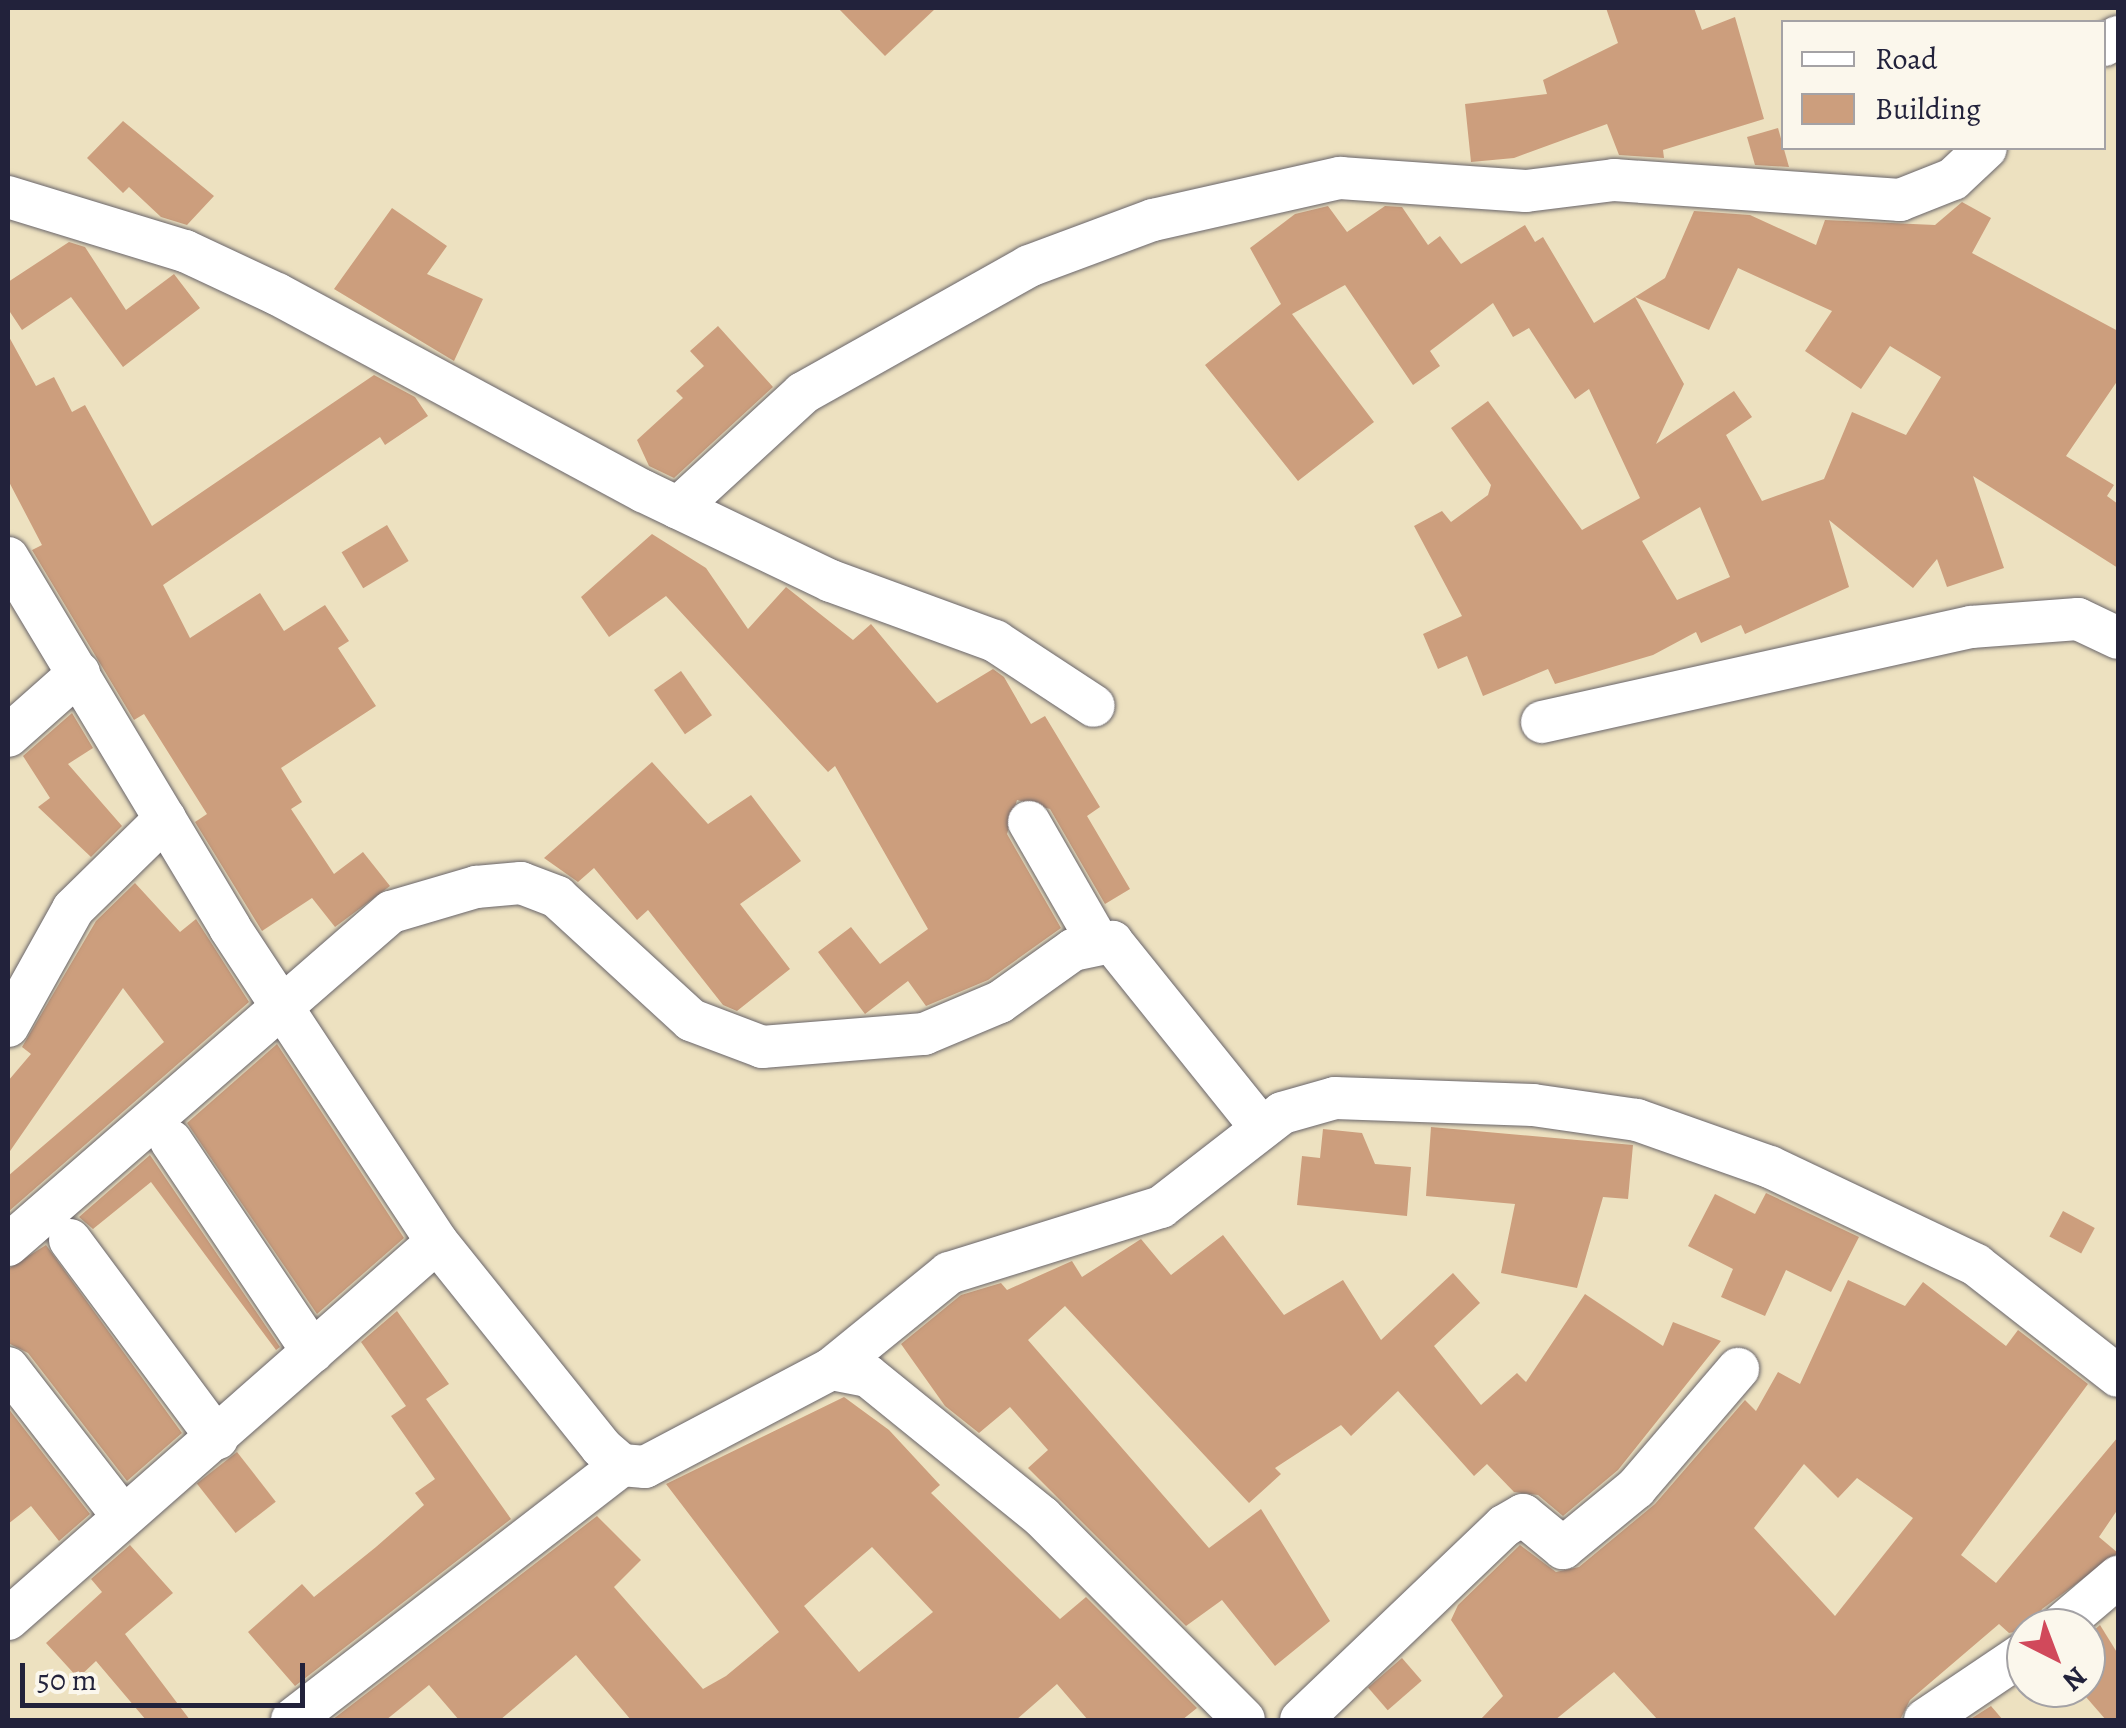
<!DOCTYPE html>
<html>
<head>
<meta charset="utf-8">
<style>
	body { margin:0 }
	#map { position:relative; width:2126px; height:1728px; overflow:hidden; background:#ede1c0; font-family:Alegreya,serif }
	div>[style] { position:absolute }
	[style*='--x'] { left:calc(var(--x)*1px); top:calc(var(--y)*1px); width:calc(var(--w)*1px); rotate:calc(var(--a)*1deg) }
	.building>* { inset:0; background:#cc9e7d; transform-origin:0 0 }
	.roads { filter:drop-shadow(0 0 2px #69656a) drop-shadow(0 0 2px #69656a) }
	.minor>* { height:42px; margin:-21px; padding:0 21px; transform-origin:21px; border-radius:21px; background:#fff }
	span { translate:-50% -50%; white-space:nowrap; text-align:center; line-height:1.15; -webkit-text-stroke:9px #fbf7ec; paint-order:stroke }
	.frame { position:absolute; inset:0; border:10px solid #22223b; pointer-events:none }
	.legend { position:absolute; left:1781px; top:20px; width:325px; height:130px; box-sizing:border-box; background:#fbf7ec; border:2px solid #a4a2a5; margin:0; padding:12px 18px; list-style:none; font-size:30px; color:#22223b }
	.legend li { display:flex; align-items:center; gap:20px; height:50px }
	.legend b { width:50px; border:2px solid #a4a2a5 }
	.north { position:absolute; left:2006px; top:1608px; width:100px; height:100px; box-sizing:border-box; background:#fbf7ec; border:2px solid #a4a2a5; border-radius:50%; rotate:138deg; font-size:28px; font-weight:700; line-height:40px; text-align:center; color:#22223b }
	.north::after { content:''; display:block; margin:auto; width:35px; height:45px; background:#d1495b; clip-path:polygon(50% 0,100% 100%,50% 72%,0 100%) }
	.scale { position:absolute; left:20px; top:1663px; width:285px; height:45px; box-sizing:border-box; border:5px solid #22223b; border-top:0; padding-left:12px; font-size:30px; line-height:35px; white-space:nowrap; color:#22223b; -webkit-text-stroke:8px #fbf7ec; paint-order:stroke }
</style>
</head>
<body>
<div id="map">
	<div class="building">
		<i style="clip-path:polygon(838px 8px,936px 8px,885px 56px)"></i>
		<i style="clip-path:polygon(1606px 8px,1694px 8px,1702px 30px,1735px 17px,1764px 119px,1663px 150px,1664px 158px,1619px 155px,1607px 124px,1514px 158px,1471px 162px,1465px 104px,1547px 94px,1543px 80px,1618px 43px)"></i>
		<i style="clip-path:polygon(123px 121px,214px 196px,187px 225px,161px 217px,129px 187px,123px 193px,87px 158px)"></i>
		<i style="clip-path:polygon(1778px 128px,1789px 167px,1755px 165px,1747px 137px)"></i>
		<i style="clip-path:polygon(evenodd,1962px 202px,1991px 218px,1972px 253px,2118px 331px,2118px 380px,2066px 456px,2114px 485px,2107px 496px,2118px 504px,2118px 568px,1973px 476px,2004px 568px,1947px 587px,1937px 559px,1913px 588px,1829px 520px,1849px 587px,1745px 634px,1741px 625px,1701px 643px,1696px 632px,1653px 655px,1555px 684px,1548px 669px,1483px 696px,1467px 656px,1438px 669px,1423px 634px,1462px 616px,1414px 526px,1442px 511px,1451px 522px,1488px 495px,1491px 485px,1451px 428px,1488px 401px,1582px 530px,1640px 498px,1589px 389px,1575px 399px,1529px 328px,1513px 337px,1493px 303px,1430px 351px,1440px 366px,1413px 385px,1345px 285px,1292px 314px,1374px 422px,1298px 481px,1205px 365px,1281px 304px,1250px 248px,1295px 214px,1328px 206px,1347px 232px,1385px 206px,1402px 207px,1428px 245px,1440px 236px,1461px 264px,1525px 225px,1535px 242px,1543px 237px,1594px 323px,1635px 297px,1684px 384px,1656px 444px,1734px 391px,1752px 417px,1726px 435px,1762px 501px,1824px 479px,1852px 412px,1906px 435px,1941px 377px,1890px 346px,1861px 389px,1805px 351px,1832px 311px,1738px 268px,1709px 330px,1635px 297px,1665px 278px,1694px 211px,1750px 215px,1816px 245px,1825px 220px,1935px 225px,1962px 202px,1700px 507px,1730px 577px,1677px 600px,1642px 541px,1700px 507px)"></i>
		<i style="clip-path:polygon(392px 208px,447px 246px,427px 274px,483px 299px,454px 361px,334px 289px)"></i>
		<i style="clip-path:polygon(69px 242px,85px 247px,126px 310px,174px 274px,200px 308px,123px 367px,71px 297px,22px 330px,8px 309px,8px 282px)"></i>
		<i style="clip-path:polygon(718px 326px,773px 387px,674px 478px,649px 466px,637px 440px,683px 398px,676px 391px,704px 366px,690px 351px)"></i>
		<i style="clip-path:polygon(8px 335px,36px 386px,54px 377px,72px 412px,85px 405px,152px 526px,374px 375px,415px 397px,428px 416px,385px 445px,380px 437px,163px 585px,190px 638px,260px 593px,284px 631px,325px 605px,349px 641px,338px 648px,376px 706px,281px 768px,302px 802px,291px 809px,334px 874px,363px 852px,390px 886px,335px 927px,312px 898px,262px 931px,195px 822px,207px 814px,144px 714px,134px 720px,32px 550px,42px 545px,8px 480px)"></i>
		<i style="left:387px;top:525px;width:42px;height:53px;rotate:59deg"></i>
		<i style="clip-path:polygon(652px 534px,706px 568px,748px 629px,786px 587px,853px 640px,871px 624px,937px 703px,993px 669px,1004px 677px,1031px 724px,1045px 716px,1100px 807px,1087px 816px,1130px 889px,1105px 904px,1050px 809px,1017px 800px,1007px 834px,1061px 928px,988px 980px,926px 1006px,908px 981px,865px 1014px,818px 952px,851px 927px,880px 964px,928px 929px,835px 766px,828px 772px,666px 596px,609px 637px,581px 597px)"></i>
		<i style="left:681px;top:671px;width:54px;height:33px;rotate:55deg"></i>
		<i style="clip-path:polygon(72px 713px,93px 748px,68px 764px,122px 826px,91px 857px,38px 807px,50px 798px,23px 756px)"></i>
		<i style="clip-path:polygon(652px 762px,708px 824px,751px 795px,801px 861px,740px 904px,790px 969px,737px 1011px,723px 1005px,648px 910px,637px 920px,594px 868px,578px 882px,544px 858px)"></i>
		<i style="clip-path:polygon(135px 883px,180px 932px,196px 919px,249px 1002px,8px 1212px,8px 1176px,164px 1042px,123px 988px,8px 1154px,8px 1081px,31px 1054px,22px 1047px,96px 921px)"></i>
		<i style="clip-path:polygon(277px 1044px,404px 1238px,317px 1314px,187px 1123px)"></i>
		<i style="clip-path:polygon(1431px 1127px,1633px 1145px,1628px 1199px,1603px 1197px,1577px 1288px,1501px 1273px,1515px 1204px,1426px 1196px)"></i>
		<i style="clip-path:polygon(1323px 1129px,1362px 1133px,1375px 1164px,1411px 1167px,1407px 1216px,1297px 1205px,1302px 1156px,1320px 1158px)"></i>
		<i style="clip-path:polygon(150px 1155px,280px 1347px,276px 1350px,151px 1182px,93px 1229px,79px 1217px)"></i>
		<i style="clip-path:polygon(1766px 1193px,1859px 1237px,1831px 1292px,1786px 1270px,1765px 1316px,1721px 1297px,1733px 1269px,1688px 1246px,1715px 1194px,1755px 1214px)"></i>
		<i style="left:2063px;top:1211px;width:36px;height:29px;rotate:28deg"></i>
		<i style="clip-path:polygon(1223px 1235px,1284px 1315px,1343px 1280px,1381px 1340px,1453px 1273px,1480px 1303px,1434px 1346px,1481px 1405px,1517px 1373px,1526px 1382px,1585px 1294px,1663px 1346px,1673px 1322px,1721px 1341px,1618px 1470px,1563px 1516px,1538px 1495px,1514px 1492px,1487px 1464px,1474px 1476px,1398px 1391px,1351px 1436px,1341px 1425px,1275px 1468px,1281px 1474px,1249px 1503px,1065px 1306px,1028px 1340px,1209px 1548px,1261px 1509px,1330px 1621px,1275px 1666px,1222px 1600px,1186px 1626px,1028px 1468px,1048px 1450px,1010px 1407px,979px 1433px,945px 1406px,901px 1344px,961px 1295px,1001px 1283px,1007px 1290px,1072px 1261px,1082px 1277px,1141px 1239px,1171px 1275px)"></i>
		<i style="clip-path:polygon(46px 1245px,182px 1433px,127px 1481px,28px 1353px,8px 1343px,8px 1269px)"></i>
		<i style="clip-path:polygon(evenodd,1848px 1280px,1905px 1306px,1923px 1282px,2006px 1346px,2018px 1330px,2088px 1384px,1961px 1555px,1996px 1583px,2118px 1437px,2118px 1509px,2099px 1537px,2118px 1553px,2042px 1609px,2034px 1628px,2009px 1633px,1999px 1624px,1910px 1700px,1900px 1720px,1658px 1720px,1614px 1672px,1555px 1720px,1480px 1720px,1503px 1696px,1451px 1620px,1458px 1605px,1520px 1545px,1556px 1572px,1579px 1567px,1655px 1504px,1745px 1400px,1756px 1411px,1778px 1372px,1800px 1384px,1848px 1280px,1804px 1464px,1838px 1498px,1857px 1478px,1913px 1518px,1835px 1616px,1754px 1528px,1804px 1464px)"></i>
		<i style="clip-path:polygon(397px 1311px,449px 1384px,426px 1399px,511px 1519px,295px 1686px,248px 1632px,302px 1584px,314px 1597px,376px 1547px,424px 1505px,415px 1493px,435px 1479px,391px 1416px,406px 1406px,361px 1342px)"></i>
		<i style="clip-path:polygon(evenodd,844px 1397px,889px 1430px,940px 1485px,931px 1493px,1060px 1619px,1086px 1597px,1197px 1708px,1182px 1720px,1088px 1720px,1057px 1684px,1016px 1720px,631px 1720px,576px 1655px,500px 1720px,459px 1720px,429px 1685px,386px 1720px,332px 1720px,597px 1516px,641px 1560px,614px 1587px,703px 1689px,726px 1676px,779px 1632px,666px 1484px,844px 1397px,872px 1547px,933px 1612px,859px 1672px,804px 1606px,872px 1547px)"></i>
		<i style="clip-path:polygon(8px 1408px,90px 1514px,59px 1541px,31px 1506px,8px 1524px)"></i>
		<i style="left:237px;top:1452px;width:63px;height:51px;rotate:52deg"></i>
		<i style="clip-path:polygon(130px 1545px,173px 1593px,125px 1634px,190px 1720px,146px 1720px,96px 1661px,78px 1678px,46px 1643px,102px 1592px,91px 1579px)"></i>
		<i style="clip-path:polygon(2100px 1625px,2118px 1654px,2118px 1720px,2106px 1720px,2086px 1697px,2086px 1637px)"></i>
		<i style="left:1402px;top:1658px;width:30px;height:45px;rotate:49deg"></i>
		<i style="clip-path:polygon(1991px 1706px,2003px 1720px,1969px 1720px)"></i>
	</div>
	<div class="roads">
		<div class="minor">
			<i style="--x:2104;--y:45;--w:16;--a:-30"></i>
			<i style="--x:8;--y:197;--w:185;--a:17"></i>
			<i style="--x:185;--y:251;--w:102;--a:25.1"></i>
			<i style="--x:277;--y:294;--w:416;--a:28.3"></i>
			<i style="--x:643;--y:491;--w:208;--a:25.6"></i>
			<i style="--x:831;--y:581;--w:175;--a:20.1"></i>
			<i style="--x:995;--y:641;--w:118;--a:33.3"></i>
			<i style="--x:678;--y:508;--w:170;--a:-42.6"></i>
			<i style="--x:803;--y:393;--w:259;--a:-29.3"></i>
			<i style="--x:1029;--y:266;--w:132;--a:-20.4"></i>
			<i style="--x:1153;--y:220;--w:192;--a:-12.7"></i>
			<i style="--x:1340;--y:178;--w:186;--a:4"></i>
			<i style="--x:1526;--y:191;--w:89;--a:-7.1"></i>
			<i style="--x:1614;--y:180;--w:287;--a:4"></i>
			<i style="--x:1900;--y:200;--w:57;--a:-21.6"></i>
			<i style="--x:1953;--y:179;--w:45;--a:-43.2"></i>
			<i style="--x:8;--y:558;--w:431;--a:59"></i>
			<i style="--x:230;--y:928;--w:376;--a:56.6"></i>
			<i style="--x:437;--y:1242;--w:263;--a:51.3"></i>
			<i style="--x:601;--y:1447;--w:28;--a:41"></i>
			<i style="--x:622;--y:1465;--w:23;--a:5"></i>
			<i style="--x:645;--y:1467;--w:210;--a:-27.8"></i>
			<i style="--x:831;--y:1369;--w:38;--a:11"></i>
			<i style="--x:868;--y:1376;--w:224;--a:39"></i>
			<i style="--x:1042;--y:1517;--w:286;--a:45.1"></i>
			<i style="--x:1542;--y:722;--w:439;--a:-12.5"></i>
			<i style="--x:1971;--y:627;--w:107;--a:-4.3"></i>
			<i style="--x:2078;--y:619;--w:44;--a:25.4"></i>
			<i style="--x:8;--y:736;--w:95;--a:-41.6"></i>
			<i style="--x:1029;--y:822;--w:138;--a:60.1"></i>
			<i style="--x:8;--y:1026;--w:134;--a:-60.9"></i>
			<i style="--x:73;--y:909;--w:129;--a:-44.4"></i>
			<i style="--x:171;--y:1141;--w:254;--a:56.1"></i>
			<i style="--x:70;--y:1240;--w:247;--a:53.4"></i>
			<i style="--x:8;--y:1245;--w:508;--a:-41.01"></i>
			<i style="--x:391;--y:912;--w:89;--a:-16.4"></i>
			<i style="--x:476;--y:887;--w:45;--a:-5.1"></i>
			<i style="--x:521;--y:883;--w:39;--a:21"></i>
			<i style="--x:557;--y:897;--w:182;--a:42.5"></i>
			<i style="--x:691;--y:1020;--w:76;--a:20.8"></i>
			<i style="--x:762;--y:1047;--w:163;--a:-4.6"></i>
			<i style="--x:924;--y:1034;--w:82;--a:-22.8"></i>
			<i style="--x:1000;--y:1002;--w:90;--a:-35.5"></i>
			<i style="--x:1073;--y:950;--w:40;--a:-12"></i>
			<i style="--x:1112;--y:942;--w:238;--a:51.2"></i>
			<i style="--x:8;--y:1368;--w:187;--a:52.2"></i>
			<i style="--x:831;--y:1369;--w:152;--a:-39.1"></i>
			<i style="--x:949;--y:1273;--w:222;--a:-17.3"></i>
			<i style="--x:1161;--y:1207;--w:153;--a:-37.8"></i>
			<i style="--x:1282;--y:1113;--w:55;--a:-15.8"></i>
			<i style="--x:1335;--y:1098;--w:198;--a:2"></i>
			<i style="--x:1533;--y:1105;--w:105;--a:8.2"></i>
			<i style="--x:1637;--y:1120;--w:141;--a:19.5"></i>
			<i style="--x:1770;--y:1167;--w:228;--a:25.4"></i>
			<i style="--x:1976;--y:1265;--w:180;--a:38"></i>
			<i style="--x:8;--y:1619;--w:571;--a:-41.31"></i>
			<i style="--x:2058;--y:1628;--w:79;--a:-40.4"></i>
			<i style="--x:292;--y:1720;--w:417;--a:-37.7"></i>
			<i style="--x:1301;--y:1720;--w:281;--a:-43.7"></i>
			<i style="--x:1504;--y:1526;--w:22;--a:-30"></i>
			<i style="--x:1523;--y:1515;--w:52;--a:39.5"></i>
			<i style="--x:1563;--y:1548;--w:94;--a:-39.4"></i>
			<i style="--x:1636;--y:1488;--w:157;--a:-49.4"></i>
			<i style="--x:1925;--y:1720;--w:122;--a:-34"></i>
		</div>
	</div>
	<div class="frame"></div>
	<ul class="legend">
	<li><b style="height:12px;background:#fff"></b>Road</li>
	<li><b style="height:28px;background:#cc9e7d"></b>Building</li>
	</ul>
	<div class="north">N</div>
	<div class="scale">50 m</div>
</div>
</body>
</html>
